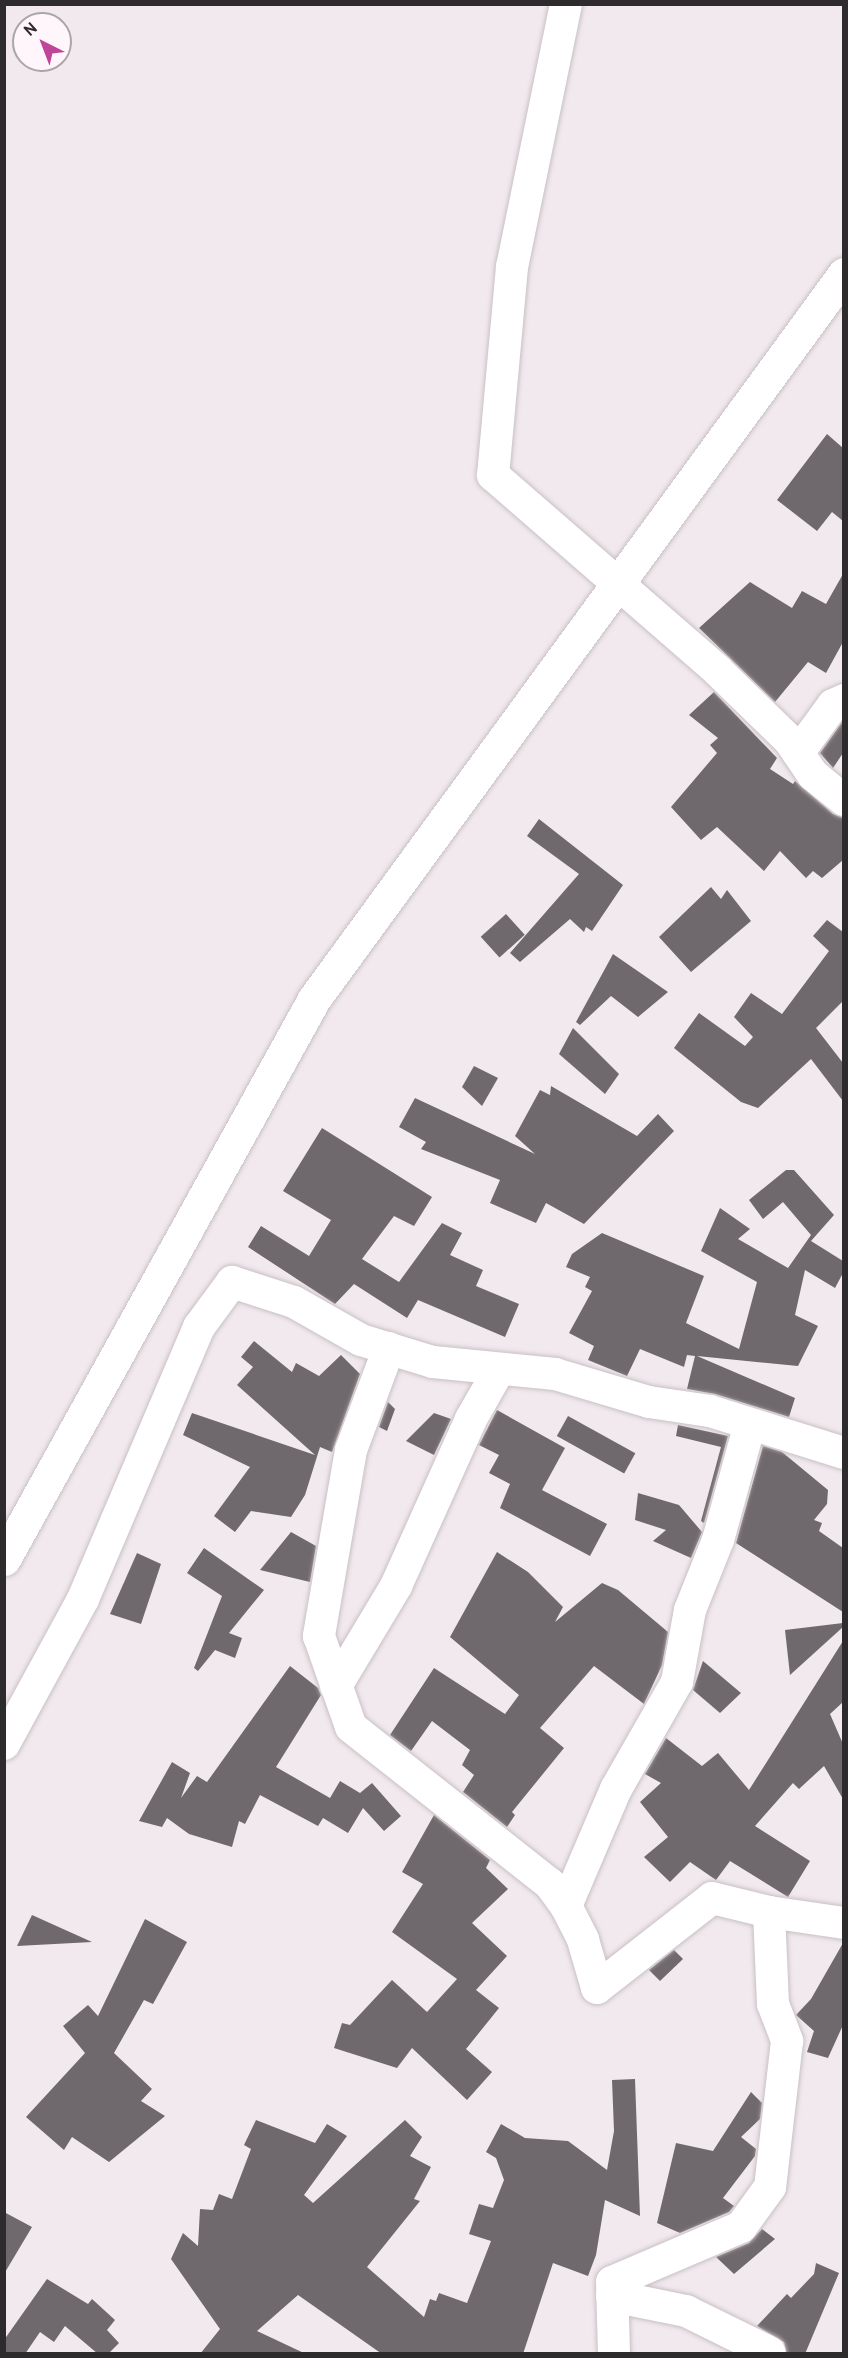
<!DOCTYPE html>
<html>
<head>
<meta charset="utf-8">
<style>
	body { margin:0 }
	#map { position:relative; width:848px; height:2358px; overflow:hidden; background:#f1e9ee; font-family:Overpass,sans-serif }
	div>[style] { position:absolute }
	[style*='--x'] { left:calc(var(--x)*1px); top:calc(var(--y)*1px); width:calc(var(--w)*1px); rotate:calc(var(--a)*1deg) }
	.building>* { inset:0; background:#6f686c; transform-origin:0 0 }
	.roads { filter:drop-shadow(0 0 2px #c9c0c5) drop-shadow(0 0 2px #c9c0c5) }
	.street>* { height:32px; margin:-16px; padding:0 16px; transform-origin:16px; border-radius:16px; background:#fff }
	.secondary>* { height:33px; margin:-16.5px; padding:0 16.5px; transform-origin:16.5px; border-radius:16.5px; background:#fff }
	span { translate:-50% -50%; white-space:nowrap; text-align:center; line-height:1.15; -webkit-text-stroke:6px #fff6fb; paint-order:stroke }
	.frame { position:absolute; inset:0; border:6px solid #2e2b2d; pointer-events:none }
	.north { position:absolute; left:12px; top:12px; width:60px; height:60px; box-sizing:border-box; background:#fff6fb; border:2px solid #aba5a9; border-radius:50%; rotate:318deg; font-size:16px; font-weight:700; line-height:24px; text-align:center; color:#2e2b2d }
	.north::after { content:''; display:block; margin:auto; width:21px; height:27px; background:#be4598; clip-path:polygon(50% 0,100% 100%,50% 72%,0 100%) }
</style>
</head>
<body>
<div id="map">
	<div class="building">
		<i style="clip-path:polygon(827px 434px,843px 448px,843px 521px,832px 512px,817px 531px,777px 500px)"></i>
		<i style="clip-path:polygon(843px 574px,843px 642px,826px 673px,808px 662px,775px 702px,699px 628px,750px 582px,792px 608px,802px 591px,826px 604px)"></i>
		<i style="clip-path:polygon(714px 692px,777px 758px,770px 769px,793px 784px,795px 781px,833px 814px,843px 818px,843px 860px,822px 878px,813px 871px,806px 878px,780px 851px,764px 871px,717px 827px,701px 840px,671px 807px,717px 753px,710px 745px,718px 738px,689px 715px)"></i>
		<i style="clip-path:polygon(843px 721px,843px 753px,833px 768px,820px 753px)"></i>
		<i style="clip-path:polygon(539px 819px,623px 885px,592px 931px,586px 927px,584px 932px,570px 919px,520px 962px,510px 953px,579px 874px,527px 836px)"></i>
		<i style="clip-path:polygon(711px 887px,721px 899px,727px 890px,751px 921px,691px 972px,659px 937px)"></i>
		<i style="left:506px;top:914px;width:28px;height:34px;rotate:48deg"></i>
		<i style="clip-path:polygon(827px 920px,843px 932px,843px 1001px,816px 1028px,843px 1063px,843px 1101px,811px 1059px,758px 1108px,741px 1102px,674px 1048px,699px 1013px,745px 1046px,753px 1037px,734px 1017px,751px 993px,782px 1014px,829px 951px,813px 936px)"></i>
		<i style="clip-path:polygon(613px 954px,668px 992px,638px 1017px,611px 996px,580px 1025px,576px 1022px)"></i>
		<i style="clip-path:polygon(573px 1028px,619px 1074px,605px 1094px,559px 1054px)"></i>
		<i style="clip-path:polygon(474px 1066px,498px 1078px,482px 1106px,462px 1087px)"></i>
		<i style="clip-path:polygon(551px 1086px,637px 1136px,658px 1114px,674px 1131px,584px 1224px,546px 1203px,536px 1223px,490px 1203px,500px 1180px,421px 1149px,426px 1142px,399px 1127px,415px 1098px,535px 1154px,515px 1136px,540px 1090px,550px 1095px)"></i>
		<i style="clip-path:polygon(322px 1128px,432px 1197px,414px 1226px,394px 1216px,362px 1259px,399px 1282px,442px 1223px,462px 1233px,450px 1255px,483px 1270px,476px 1286px,519px 1304px,505px 1337px,418px 1300px,407px 1318px,354px 1284px,335px 1304px,248px 1247px,261px 1226px,309px 1256px,331px 1220px,283px 1191px)"></i>
		<i style="clip-path:polygon(786px 1170px,794px 1170px,834px 1215px,811px 1241px,843px 1261px,843px 1273px,835px 1288px,805px 1270px,795px 1315px,818px 1326px,798px 1366px,697px 1356px,795px 1398px,789px 1417px,715px 1394px,687px 1389px,695px 1356px,687px 1355px,684px 1367px,640px 1349px,627px 1376px,588px 1360px,594px 1346px,569px 1333px,592px 1291px,585px 1287px,590px 1277px,566px 1267px,572px 1254px,602px 1233px,704px 1276px,686px 1323px,739px 1349px,757px 1282px,701px 1251px,720px 1208px,750px 1229px,738px 1239px,788px 1268px,811px 1235px,783px 1202px,763px 1219px,749px 1200px)"></i>
		<i style="clip-path:polygon(254px 1341px,292px 1372px,296px 1363px,319px 1376px,341px 1355px,360px 1374px,332px 1452px,320px 1447px,305px 1495px,291px 1517px,251px 1511px,235px 1532px,214px 1516px,250px 1467px,183px 1435px,192px 1413px,315px 1455px,237px 1385px,253px 1367px,241px 1357px)"></i>
		<i style="clip-path:polygon(388px 1402px,395px 1409px,387px 1431px,379px 1427px)"></i>
		<i style="clip-path:polygon(497px 1410px,565px 1448px,542px 1490px,607px 1524px,590px 1556px,500px 1508px,510px 1484px,489px 1473px,499px 1455px,479px 1445px)"></i>
		<i style="clip-path:polygon(434px 1413px,451px 1419px,434px 1455px,406px 1441px)"></i>
		<i style="left:568px;top:1416px;width:77px;height:23px;rotate:29deg"></i>
		<i style="clip-path:polygon(678px 1425px,728px 1436px,704px 1523px,701px 1521px,721px 1447px,676px 1436px)"></i>
		<i style="clip-path:polygon(763px 1446px,782px 1452px,828px 1490px,827px 1504px,814px 1520px,822px 1523px,819px 1531px,843px 1548px,843px 1612px,736px 1543px)"></i>
		<i style="clip-path:polygon(638px 1493px,679px 1505px,702px 1532px,691px 1558px,653px 1541px,666px 1530px,635px 1520px)"></i>
		<i style="clip-path:polygon(291px 1532px,316px 1546px,310px 1582px,260px 1570px)"></i>
		<i style="clip-path:polygon(204px 1548px,264px 1590px,229px 1633px,242px 1638px,235px 1658px,215px 1650px,198px 1671px,194px 1668px,222px 1596px,187px 1573px)"></i>
		<i style="clip-path:polygon(497px 1552px,528px 1572px,563px 1607px,555px 1622px,602px 1583px,618px 1590px,668px 1632px,662px 1665px,644px 1704px,594px 1666px,540px 1728px,564px 1748px,512px 1812px,515px 1815px,507px 1827px,463px 1792px,474px 1775px,462px 1765px,470px 1750px,432px 1721px,411px 1751px,390px 1735px,434px 1668px,505px 1714px,519px 1695px,450px 1637px)"></i>
		<i style="clip-path:polygon(137px 1553px,161px 1564px,141px 1624px,110px 1614px)"></i>
		<i style="clip-path:polygon(843px 1623px,843px 1627px,790px 1675px,785px 1630px)"></i>
		<i style="clip-path:polygon(843px 1641px,843px 1702px,830px 1714px,843px 1744px,843px 1799px,824px 1766px,799px 1789px,793px 1783px,755px 1826px,810px 1861px,788px 1897px,730px 1861px,716px 1880px,690px 1862px,670px 1882px,644px 1857px,668px 1837px,640px 1802px,661px 1783px,645px 1774px,666px 1738px,702px 1766px,718px 1753px,749px 1790px)"></i>
		<i style="clip-path:polygon(703px 1661px,741px 1693px,720px 1713px,693px 1690px)"></i>
		<i style="clip-path:polygon(290px 1666px,318px 1688px,321px 1695px,276px 1767px,330px 1798px,340px 1781px,360px 1793px,372px 1783px,401px 1816px,384px 1831px,363px 1808px,348px 1833px,323px 1818px,318px 1826px,260px 1795px,245px 1824px,239px 1821px,232px 1847px,189px 1834px,167px 1818px,162px 1827px,139px 1821px,172px 1762px,190px 1773px,181px 1798px,197px 1776px,207px 1782px)"></i>
		<i style="clip-path:polygon(434px 1815px,490px 1860px,486px 1868px,508px 1889px,472px 1923px,507px 1956px,476px 1990px,499px 2008px,466px 2049px,492px 2072px,467px 2100px,412px 2048px,397px 2068px,334px 2048px,342px 2023px,350px 2025px,392px 1980px,427px 2012px,457px 1979px,392px 1932px,423px 1884px,402px 1872px)"></i>
		<i style="clip-path:polygon(32px 1915px,92px 1942px,17px 1946px)"></i>
		<i style="clip-path:polygon(145px 1919px,187px 1942px,153px 2004px,144px 2000px,114px 2053px,152px 2089px,141px 2101px,165px 2116px,109px 2162px,72px 2137px,64px 2150px,26px 2117px,85px 2053px,63px 2026px,88px 2005px,98px 2016px)"></i>
		<i style="clip-path:polygon(843px 1943px,843px 2025px,828px 2058px,807px 2052px,814px 2031px,796px 2015px,811px 1999px)"></i>
		<i style="clip-path:polygon(674px 1950px,683px 1959px,660px 1981px,649px 1970px)"></i>
		<i style="clip-path:polygon(635px 2079px,640px 2216px,605px 2200px,596px 2255px,588px 2276px,553px 2263px,523px 2354px,382px 2354px,298px 2295px,257px 2331px,306px 2354px,200px 2354px,220px 2329px,171px 2259px,183px 2233px,198px 2246px,200px 2209px,213px 2210px,219px 2194px,232px 2199px,251px 2149px,244px 2145px,256px 2120px,315px 2143px,327px 2124px,347px 2136px,304px 2195px,313px 2203px,405px 2120px,422px 2137px,410px 2156px,431px 2167px,414px 2199px,420px 2201px,367px 2267px,424px 2317px,430px 2299px,436px 2301px,439px 2293px,467px 2303px,491px 2241px,469px 2234px,479px 2204px,493px 2208px,504px 2180px,496px 2158px,486px 2152px,501px 2124px,525px 2138px,568px 2141px,607px 2170px,614px 2131px,612px 2080px)"></i>
		<i style="clip-path:polygon(751px 2092px,762px 2103px,760px 2119px,741px 2137px,756px 2149px,755px 2156px,723px 2198px,734px 2206px,729px 2212px,680px 2233px,657px 2223px,676px 2143px,713px 2151px)"></i>
		<i style="clip-path:polygon(4px 2212px,32px 2227px,4px 2274px)"></i>
		<i style="clip-path:polygon(762px 2229px,775px 2239px,734px 2274px,716px 2257px,749px 2243px)"></i>
		<i style="clip-path:polygon(816px 2263px,839px 2273px,805px 2354px,787px 2354px,784px 2342px,757px 2326px,787px 2294px,791px 2298px,814px 2274px)"></i>
		<i style="clip-path:polygon(47px 2279px,88px 2304px,92px 2299px,115px 2320px,107px 2330px,119px 2343px,108px 2354px,98px 2354px,65px 2326px,54px 2342px,40px 2332px,25px 2354px,4px 2354px,4px 2340px)"></i>
	</div>
	<div class="roads">
		<div class="street">
			<i style="--x:566;--y:4;--w:268;--a:101.6"></i>
			<i style="--x:512;--y:267;--w:209;--a:95.2"></i>
			<i style="--x:493;--y:475;--w:297;--a:41"></i>
			<i style="--x:717;--y:670;--w:102;--a:44.2"></i>
			<i style="--x:790;--y:741;--w:41;--a:55.9"></i>
			<i style="--x:813;--y:775;--w:40;--a:39"></i>
			<i style="--x:798;--y:753;--w:59;--a:-53.9"></i>
			<i style="--x:833;--y:705;--w:12;--a:-24"></i>
			<i style="--x:389;--y:1348;--w:109;--a:110.4"></i>
			<i style="--x:351;--y:1450;--w:189;--a:99.8"></i>
			<i style="--x:319;--y:1636;--w:96;--a:70.6"></i>
			<i style="--x:351;--y:1727;--w:253;--a:38.3"></i>
			<i style="--x:550;--y:1884;--w:27;--a:54"></i>
			<i style="--x:566;--y:1906;--w:38;--a:63"></i>
			<i style="--x:583;--y:1940;--w:50;--a:73.7"></i>
			<i style="--x:597;--y:1988;--w:146;--a:-38"></i>
			<i style="--x:712;--y:1898;--w:59;--a:13.8"></i>
			<i style="--x:769;--y:1912;--w:92;--a:87.5"></i>
			<i style="--x:773;--y:2004;--w:40;--a:69"></i>
			<i style="--x:787;--y:2041;--w:147;--a:96.6"></i>
			<i style="--x:770;--y:2187;--w:49;--a:125.9"></i>
			<i style="--x:741;--y:2227;--w:140;--a:156.9"></i>
			<i style="--x:612;--y:2282;--w:72;--a:88.4"></i>
			<i style="--x:336;--y:1686;--w:117;--a:-59"></i>
			<i style="--x:396;--y:1586;--w:183;--a:-65.8"></i>
			<i style="--x:471;--y:1419;--w:56;--a:-60.3"></i>
			<i style="--x:4;--y:1744;--w:165;--a:-61.4"></i>
			<i style="--x:83;--y:1599;--w:296;--a:-66.9"></i>
			<i style="--x:199;--y:1327;--w:56;--a:-53.7"></i>
			<i style="--x:232;--y:1282;--w:65;--a:17.9"></i>
			<i style="--x:294;--y:1302;--w:77;--a:29.6"></i>
			<i style="--x:361;--y:1340;--w:75;--a:17"></i>
			<i style="--x:433;--y:1362;--w:123;--a:5.6"></i>
			<i style="--x:555;--y:1374;--w:98;--a:16.6"></i>
			<i style="--x:649;--y:1402;--w:62;--a:8.4"></i>
			<i style="--x:710;--y:1411;--w:140;--a:17.4"></i>
			<i style="--x:566;--y:1906;--w:127;--a:-66.9"></i>
			<i style="--x:616;--y:1789;--w:123;--a:-60.3"></i>
			<i style="--x:677;--y:1682;--w:73;--a:-79.8"></i>
			<i style="--x:690;--y:1610;--w:75;--a:-68.2"></i>
			<i style="--x:718;--y:1540;--w:120;--a:-74.6"></i>
			<i style="--x:769;--y:1912;--w:76;--a:8.3"></i>
			<i style="--x:612;--y:2296;--w:76;--a:11.5"></i>
			<i style="--x:686;--y:2311;--w:93;--a:26.3"></i>
		</div>
		<div class="secondary">
			<i style="--x:4;--y:1559;--w:640;--a:-61.03"></i>
			<i style="--x:314;--y:999;--w:898;--a:-53.83"></i>
		</div>
	</div>
	<div class="frame"></div>
	<div class="north">N</div>
</div>
</body>
</html>
